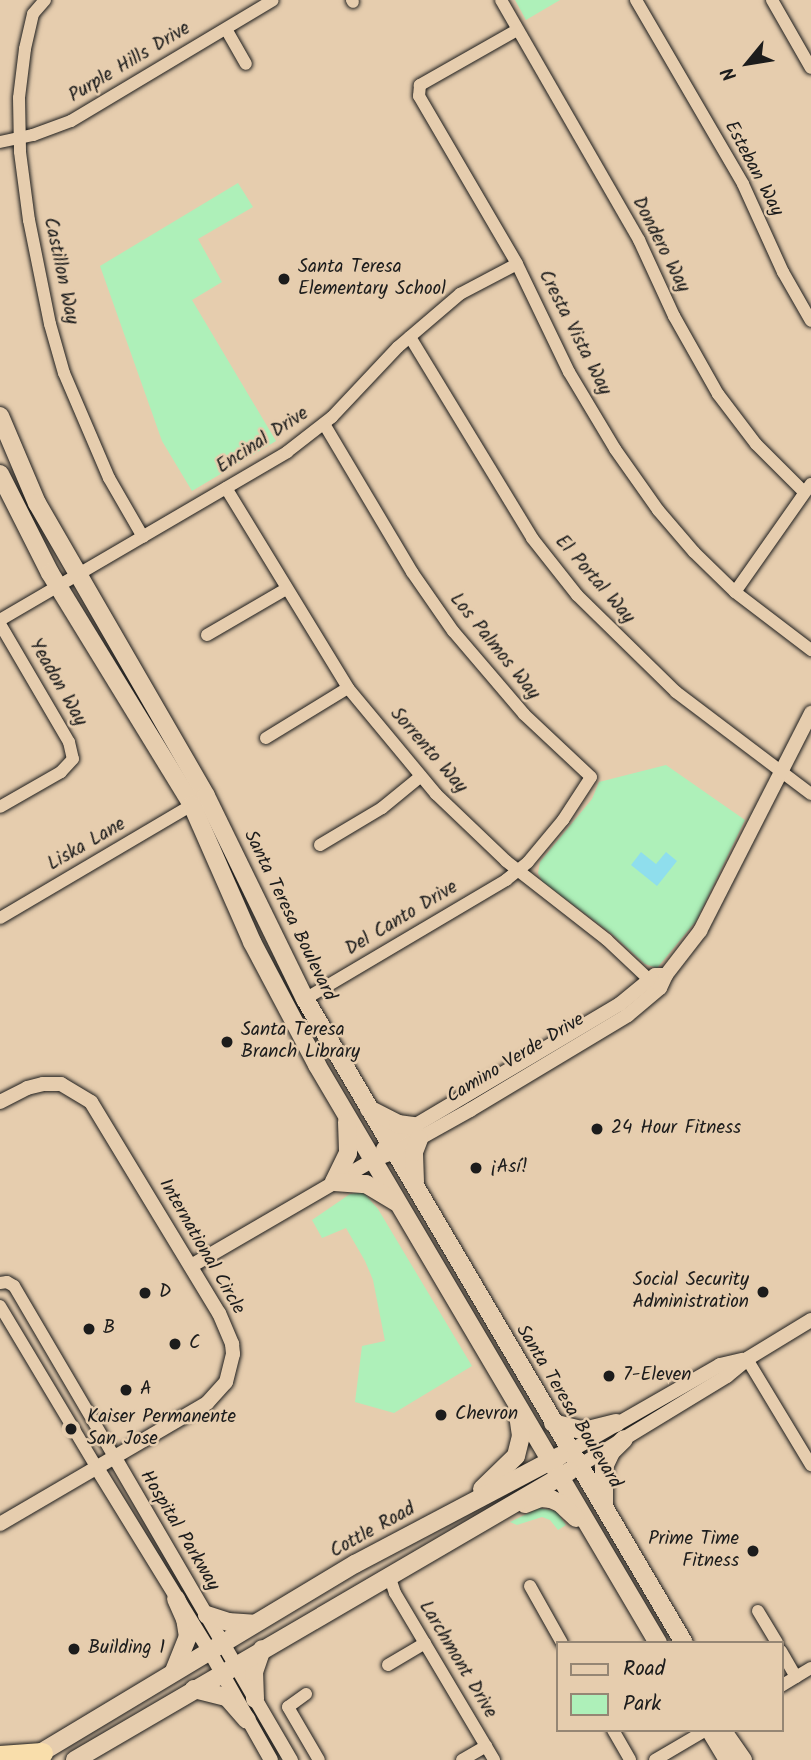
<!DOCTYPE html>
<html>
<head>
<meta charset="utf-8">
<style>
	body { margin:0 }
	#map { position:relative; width:811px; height:1760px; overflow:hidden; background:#e6cdae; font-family:Kalam,sans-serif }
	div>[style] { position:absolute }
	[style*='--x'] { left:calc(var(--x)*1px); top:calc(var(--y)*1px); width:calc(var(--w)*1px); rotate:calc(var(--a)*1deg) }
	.green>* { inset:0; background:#aef0b9 }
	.water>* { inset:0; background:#8fdeed }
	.roads { filter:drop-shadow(0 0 2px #1c1c1c) drop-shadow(0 0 2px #1c1c1c) }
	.minor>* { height:12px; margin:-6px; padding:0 6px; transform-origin:6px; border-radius:6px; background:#e6cdae }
	.tertiary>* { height:14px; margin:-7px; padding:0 7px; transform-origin:7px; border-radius:7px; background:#e6cdae }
	.secondary>* { height:18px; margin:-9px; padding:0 9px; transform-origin:9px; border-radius:9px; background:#e6cdae }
	.motorway>* { height:21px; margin:-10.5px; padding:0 10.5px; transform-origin:10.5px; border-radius:10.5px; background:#f9deab }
	.dots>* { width:19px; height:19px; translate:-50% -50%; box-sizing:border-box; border:4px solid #e6cdae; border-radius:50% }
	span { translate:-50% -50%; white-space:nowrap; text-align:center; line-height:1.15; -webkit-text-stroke:5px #e6cdae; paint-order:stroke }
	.street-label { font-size:19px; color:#1c1c1c }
	.poi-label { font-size:19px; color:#1c1c1c }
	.left { translate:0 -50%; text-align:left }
	.right { translate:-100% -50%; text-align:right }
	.legend { position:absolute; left:556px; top:1641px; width:228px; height:91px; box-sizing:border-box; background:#e6cdae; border:2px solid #958674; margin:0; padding:9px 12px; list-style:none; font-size:21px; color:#1c1c1c }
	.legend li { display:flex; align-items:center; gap:14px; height:35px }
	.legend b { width:35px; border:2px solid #958674 }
	.north { position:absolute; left:713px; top:28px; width:70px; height:70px; -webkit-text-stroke:5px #e6cdae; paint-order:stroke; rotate:240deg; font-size:19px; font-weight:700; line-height:28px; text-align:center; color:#1c1c1c }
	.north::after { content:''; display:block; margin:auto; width:24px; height:32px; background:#1c1c1c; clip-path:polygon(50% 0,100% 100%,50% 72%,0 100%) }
</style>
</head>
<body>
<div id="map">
	<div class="green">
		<i style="clip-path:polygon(515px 0,560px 0,526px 20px)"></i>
		<i style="clip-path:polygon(238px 183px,253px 207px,198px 239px,222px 282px,192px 300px,276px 441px,192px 491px,162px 441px,100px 266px)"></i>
		<i style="clip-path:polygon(666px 765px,745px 820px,696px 921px,657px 968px,645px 964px,612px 934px,542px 881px,538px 873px,540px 862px,592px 799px,599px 782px)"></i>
		<i style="clip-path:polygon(363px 1192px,378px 1209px,472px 1366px,394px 1413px,355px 1402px,362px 1346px,385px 1341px,373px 1280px,365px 1261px,346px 1228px,322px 1238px,312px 1220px,350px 1194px)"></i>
		<i style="clip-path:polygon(539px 1508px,556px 1511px,566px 1525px,558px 1530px,550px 1520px,542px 1517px,517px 1525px,510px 1522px)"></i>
	</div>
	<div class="water">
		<i style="clip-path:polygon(641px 852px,656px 864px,666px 852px,677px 861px,657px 886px,631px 865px)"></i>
	</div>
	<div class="roads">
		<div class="minor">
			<i style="--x:45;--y:0;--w:18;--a:131"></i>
			<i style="--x:33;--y:14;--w:36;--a:103"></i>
			<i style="--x:25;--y:49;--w:49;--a:97"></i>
			<i style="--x:19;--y:98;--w:54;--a:88.9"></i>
			<i style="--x:20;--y:152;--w:69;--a:82.5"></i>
			<i style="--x:29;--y:220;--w:106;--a:78.6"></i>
			<i style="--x:50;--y:324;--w:51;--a:74.1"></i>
			<i style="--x:64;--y:373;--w:114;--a:66.8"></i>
			<i style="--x:109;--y:478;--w:68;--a:60"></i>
			<i style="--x:352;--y:0;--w:2;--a:63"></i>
			<i style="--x:501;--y:0;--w:277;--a:60.1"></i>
			<i style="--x:639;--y:240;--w:84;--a:65.3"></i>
			<i style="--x:674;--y:316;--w:90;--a:60.6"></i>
			<i style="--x:718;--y:394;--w:63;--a:52.8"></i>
			<i style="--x:756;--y:444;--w:68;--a:45"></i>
			<i style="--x:636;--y:0;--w:213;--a:59.8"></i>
			<i style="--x:743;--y:184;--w:97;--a:65.6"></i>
			<i style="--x:783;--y:272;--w:56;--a:60.3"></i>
			<i style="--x:772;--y:0;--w:78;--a:60.2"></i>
			<i style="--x:226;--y:29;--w:40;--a:60.3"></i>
			<i style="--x:517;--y:30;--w:112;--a:150.4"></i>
			<i style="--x:420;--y:85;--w:11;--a:95"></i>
			<i style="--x:419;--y:96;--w:194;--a:59.7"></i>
			<i style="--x:517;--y:264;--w:120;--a:64.3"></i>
			<i style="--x:569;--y:372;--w:90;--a:59.1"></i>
			<i style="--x:615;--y:449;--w:75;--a:54.8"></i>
			<i style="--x:658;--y:510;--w:55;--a:49.4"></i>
			<i style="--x:694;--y:552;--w:57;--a:44.3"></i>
			<i style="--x:735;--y:592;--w:96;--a:37.3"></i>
			<i style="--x:0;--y:142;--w:34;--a:-12"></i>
			<i style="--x:33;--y:135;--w:40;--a:-20.2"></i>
			<i style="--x:71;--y:121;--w:235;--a:-30.9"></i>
			<i style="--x:410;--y:337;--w:235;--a:58.7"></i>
			<i style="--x:532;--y:538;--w:73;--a:51.7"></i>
			<i style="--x:577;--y:595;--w:139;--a:44.4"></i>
			<i style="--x:676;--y:692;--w:169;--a:37.1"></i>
			<i style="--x:226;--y:488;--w:234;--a:58.6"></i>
			<i style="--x:348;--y:688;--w:138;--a:50.3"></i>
			<i style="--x:436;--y:794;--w:97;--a:43.7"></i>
			<i style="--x:506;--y:861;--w:128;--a:38"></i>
			<i style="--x:607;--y:940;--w:67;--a:43.2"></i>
			<i style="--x:735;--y:592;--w:132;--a:-54.9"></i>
			<i style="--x:0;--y:620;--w:333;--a:-30.3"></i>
			<i style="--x:287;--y:452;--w:57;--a:-37.9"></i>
			<i style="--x:332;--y:417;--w:96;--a:-46.7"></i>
			<i style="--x:398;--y:347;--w:82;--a:-40.5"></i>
			<i style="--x:460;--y:294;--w:64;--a:-27.8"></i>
			<i style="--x:0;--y:624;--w:137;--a:59.7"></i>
			<i style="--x:69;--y:742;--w:17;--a:77"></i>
			<i style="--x:73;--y:759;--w:18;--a:133"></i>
			<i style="--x:61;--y:772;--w:70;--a:150.2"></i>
			<i style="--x:207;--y:635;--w:91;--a:-30.2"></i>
			<i style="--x:266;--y:738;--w:96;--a:-31.4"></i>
			<i style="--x:320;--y:845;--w:72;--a:-30.8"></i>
			<i style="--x:382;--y:808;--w:50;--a:-39.4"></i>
			<i style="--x:0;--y:918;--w:223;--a:-30.5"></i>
			<i style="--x:305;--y:999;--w:234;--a:-30.6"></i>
			<i style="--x:506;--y:880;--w:28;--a:-39"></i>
			<i style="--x:528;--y:862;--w:55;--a:-50.2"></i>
			<i style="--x:563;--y:820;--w:51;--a:-56.9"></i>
			<i style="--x:591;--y:777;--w:92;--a:-136.8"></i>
			<i style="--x:524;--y:714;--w:109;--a:-130.5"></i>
			<i style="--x:453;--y:631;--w:72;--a:-124.8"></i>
			<i style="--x:412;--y:572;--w:172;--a:-120.7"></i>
			<i style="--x:0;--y:1283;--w:7;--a:-8"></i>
			<i style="--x:7;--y:1282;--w:8;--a:30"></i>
			<i style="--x:14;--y:1286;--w:199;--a:59.6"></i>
			<i style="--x:0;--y:1306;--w:189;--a:59.1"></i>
			<i style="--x:747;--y:1359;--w:124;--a:58.9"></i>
			<i style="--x:390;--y:1578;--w:16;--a:72"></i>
			<i style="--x:395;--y:1593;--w:194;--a:59.3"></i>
			<i style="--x:530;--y:1586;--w:65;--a:60.7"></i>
			<i style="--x:758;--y:1611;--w:37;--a:59"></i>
			<i style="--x:781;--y:1651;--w:30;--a:60"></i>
			<i style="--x:388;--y:1665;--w:43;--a:-30.7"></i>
			<i style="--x:781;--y:1686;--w:35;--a:-31"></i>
			<i style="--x:306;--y:1694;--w:22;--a:144"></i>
			<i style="--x:288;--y:1707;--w:61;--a:59.7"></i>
			<i style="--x:613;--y:1730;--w:34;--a:60"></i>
			<i style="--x:462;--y:1760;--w:28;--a:-30"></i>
			<i style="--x:655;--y:1760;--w:59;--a:-30.5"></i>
		</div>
		<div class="tertiary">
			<i style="--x:0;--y:1102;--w:30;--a:-27"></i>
			<i style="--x:27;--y:1088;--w:16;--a:-14"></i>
			<i style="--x:43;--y:1084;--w:18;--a:0"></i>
			<i style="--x:61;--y:1084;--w:35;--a:31"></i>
			<i style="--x:91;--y:1102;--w:247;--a:58.8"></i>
			<i style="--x:219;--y:1313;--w:34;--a:67"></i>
			<i style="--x:232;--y:1344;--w:10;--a:84"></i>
			<i style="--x:233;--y:1354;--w:29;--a:104"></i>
			<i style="--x:226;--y:1382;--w:28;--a:132"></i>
			<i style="--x:207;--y:1403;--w:240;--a:149.7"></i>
			<i style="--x:383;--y:1149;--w:10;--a:-53"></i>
			<i style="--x:389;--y:1141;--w:269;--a:-30.7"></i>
			<i style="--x:620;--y:1004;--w:45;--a:-39.6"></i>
			<i style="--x:655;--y:975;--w:11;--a:0"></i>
			<i style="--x:191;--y:1266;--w:211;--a:-30.2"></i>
			<i style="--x:373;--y:1160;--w:23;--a:-20"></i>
			<i style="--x:395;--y:1152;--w:86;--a:-29.2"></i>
			<i style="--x:470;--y:1110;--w:184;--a:-31"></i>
			<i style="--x:628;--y:1015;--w:42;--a:-40.2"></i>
			<i style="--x:660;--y:988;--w:14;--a:-65"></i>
			<i style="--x:666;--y:975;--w:56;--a:-52.3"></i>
			<i style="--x:700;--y:931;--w:245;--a:-63"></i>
			<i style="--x:570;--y:1451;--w:173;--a:-29.8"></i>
			<i style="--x:720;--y:1365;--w:23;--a:-13"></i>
			<i style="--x:115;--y:1458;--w:350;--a:59.8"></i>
			<i style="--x:579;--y:1466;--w:173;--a:-31.3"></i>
			<i style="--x:727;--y:1376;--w:26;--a:-40"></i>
			<i style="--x:747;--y:1359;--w:75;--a:-31.4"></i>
			<i style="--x:97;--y:1468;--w:214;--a:58.4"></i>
			<i style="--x:209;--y:1650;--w:126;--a:60.6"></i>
		</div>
		<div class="secondary">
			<i style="--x:0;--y:416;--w:95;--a:67"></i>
			<i style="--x:37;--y:503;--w:338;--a:60"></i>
			<i style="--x:206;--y:796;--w:226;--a:64"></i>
			<i style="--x:305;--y:999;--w:747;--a:59.52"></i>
			<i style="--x:0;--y:474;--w:111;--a:63.2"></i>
			<i style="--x:50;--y:573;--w:272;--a:58.5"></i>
			<i style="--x:192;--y:805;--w:150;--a:66.3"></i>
			<i style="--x:252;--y:942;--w:139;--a:62.1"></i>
			<i style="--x:317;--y:1065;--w:671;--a:59.46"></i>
			<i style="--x:369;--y:1109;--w:33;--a:27"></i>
			<i style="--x:398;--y:1124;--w:17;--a:7"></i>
			<i style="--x:347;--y:1122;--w:31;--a:88"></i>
			<i style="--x:348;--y:1153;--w:32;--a:116"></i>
			<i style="--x:334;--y:1182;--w:32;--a:4"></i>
			<i style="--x:366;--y:1184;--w:35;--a:31"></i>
			<i style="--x:415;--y:1182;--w:30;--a:-92"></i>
			<i style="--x:414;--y:1152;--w:14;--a:-69"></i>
			<i style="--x:553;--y:1423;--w:32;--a:14"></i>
			<i style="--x:584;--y:1431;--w:33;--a:-14"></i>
			<i style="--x:482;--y:1489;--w:47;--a:-44.1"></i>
			<i style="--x:516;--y:1456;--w:21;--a:-76"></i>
			<i style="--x:521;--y:1436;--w:22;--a:-98"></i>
			<i style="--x:525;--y:1504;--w:17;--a:-21"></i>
			<i style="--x:541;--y:1498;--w:10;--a:6"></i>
			<i style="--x:551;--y:1499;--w:10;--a:24"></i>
			<i style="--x:560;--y:1503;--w:22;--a:43"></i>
			<i style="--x:604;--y:1504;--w:37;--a:-90"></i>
			<i style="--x:604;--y:1467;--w:17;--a:-65"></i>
			<i style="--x:611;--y:1452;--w:18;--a:-45"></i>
			<i style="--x:207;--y:1615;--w:22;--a:18"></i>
			<i style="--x:228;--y:1622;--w:26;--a:4"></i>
			<i style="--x:174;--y:1671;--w:37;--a:-68"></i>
			<i style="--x:188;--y:1637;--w:18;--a:-99"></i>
			<i style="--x:185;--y:1619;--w:22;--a:-114"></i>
			<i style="--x:194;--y:1689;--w:34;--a:14"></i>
			<i style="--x:227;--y:1697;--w:30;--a:49"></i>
			<i style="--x:255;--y:1699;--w:27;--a:-92"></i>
			<i style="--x:254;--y:1672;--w:24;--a:-71"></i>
			<i style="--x:710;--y:1730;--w:35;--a:59"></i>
			<i style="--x:722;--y:1730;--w:37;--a:55"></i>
			<i style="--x:32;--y:1758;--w:377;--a:-31"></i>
			<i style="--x:355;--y:1564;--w:232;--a:-27.8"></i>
			<i style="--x:75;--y:1760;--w:573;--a:-30.28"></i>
		</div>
		<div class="motorway">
			<i style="--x:0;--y:1756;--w:42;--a:-4.1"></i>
		</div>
	</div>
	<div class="dots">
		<i style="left:284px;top:279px;background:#1c1c1c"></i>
		<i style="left:227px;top:1042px;background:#1c1c1c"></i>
		<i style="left:597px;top:1129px;background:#1c1c1c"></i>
		<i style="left:476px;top:1168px;background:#1c1c1c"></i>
		<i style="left:763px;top:1292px;background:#1c1c1c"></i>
		<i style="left:145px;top:1293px;background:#1c1c1c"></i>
		<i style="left:89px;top:1329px;background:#1c1c1c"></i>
		<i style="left:175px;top:1344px;background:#1c1c1c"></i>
		<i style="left:609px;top:1376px;background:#1c1c1c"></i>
		<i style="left:126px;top:1390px;background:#1c1c1c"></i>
		<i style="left:441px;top:1415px;background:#1c1c1c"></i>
		<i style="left:71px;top:1429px;background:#1c1c1c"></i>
		<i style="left:753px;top:1551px;background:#1c1c1c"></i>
		<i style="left:74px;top:1649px;background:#1c1c1c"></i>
	</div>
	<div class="street-label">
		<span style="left:130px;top:63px;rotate:-31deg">Purple Hills Drive</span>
		<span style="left:753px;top:169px;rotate:62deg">Esteban Way</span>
		<span style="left:660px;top:245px;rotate:63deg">Dondero Way</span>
		<span style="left:60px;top:271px;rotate:78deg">Castillon Way</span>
		<span style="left:574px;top:333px;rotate:63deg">Cresta Vista Way</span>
		<span style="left:263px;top:441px;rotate:-33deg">Encinal Drive</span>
		<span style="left:594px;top:580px;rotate:49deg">El Portal Way</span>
		<span style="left:494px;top:647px;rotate:51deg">Los Palmos Way</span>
		<span style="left:57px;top:683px;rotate:60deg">Yeadon Way</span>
		<span style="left:428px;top:751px;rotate:49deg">Sorrento Way</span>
		<span style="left:87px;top:845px;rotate:-30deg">Liska Lane</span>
		<span style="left:289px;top:916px;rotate:64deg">Santa Teresa Boulevard</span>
		<span style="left:402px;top:919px;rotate:-31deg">Del Canto Drive</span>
		<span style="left:516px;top:1059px;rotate:-31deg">Camino Verde Drive</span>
		<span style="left:201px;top:1247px;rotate:60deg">International Circle</span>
		<span style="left:568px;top:1407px;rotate:59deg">Santa Teresa Boulevard</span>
		<span style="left:179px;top:1531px;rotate:59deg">Hospital Parkway</span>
		<span style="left:373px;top:1531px;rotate:-29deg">Cottle Road</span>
		<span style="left:457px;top:1660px;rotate:59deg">Larchmont Drive</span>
	</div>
	<div class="poi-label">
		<span class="left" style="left:298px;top:279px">Santa Teresa<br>Elementary School</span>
		<span class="left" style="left:241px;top:1042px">Santa Teresa<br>Branch Library</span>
		<span class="left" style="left:611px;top:1129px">24 Hour Fitness</span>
		<span class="left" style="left:490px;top:1168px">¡Así!</span>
		<span class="right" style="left:749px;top:1292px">Social Security<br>Administration</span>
		<span class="left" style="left:159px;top:1293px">D</span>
		<span class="left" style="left:103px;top:1329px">B</span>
		<span class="left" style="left:189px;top:1344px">C</span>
		<span class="left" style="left:623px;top:1376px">7-Eleven</span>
		<span class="left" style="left:140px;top:1390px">A</span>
		<span class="left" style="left:455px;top:1415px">Chevron</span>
		<span class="left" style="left:87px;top:1429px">Kaiser Permanente<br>San Jose</span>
		<span class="right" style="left:739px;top:1551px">Prime Time<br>Fitness</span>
		<span class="left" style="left:88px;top:1649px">Building 1</span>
	</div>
	<ul class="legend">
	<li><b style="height:9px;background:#e6cdae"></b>Road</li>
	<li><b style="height:19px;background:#aef0b9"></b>Park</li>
	</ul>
	<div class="north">N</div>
</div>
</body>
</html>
